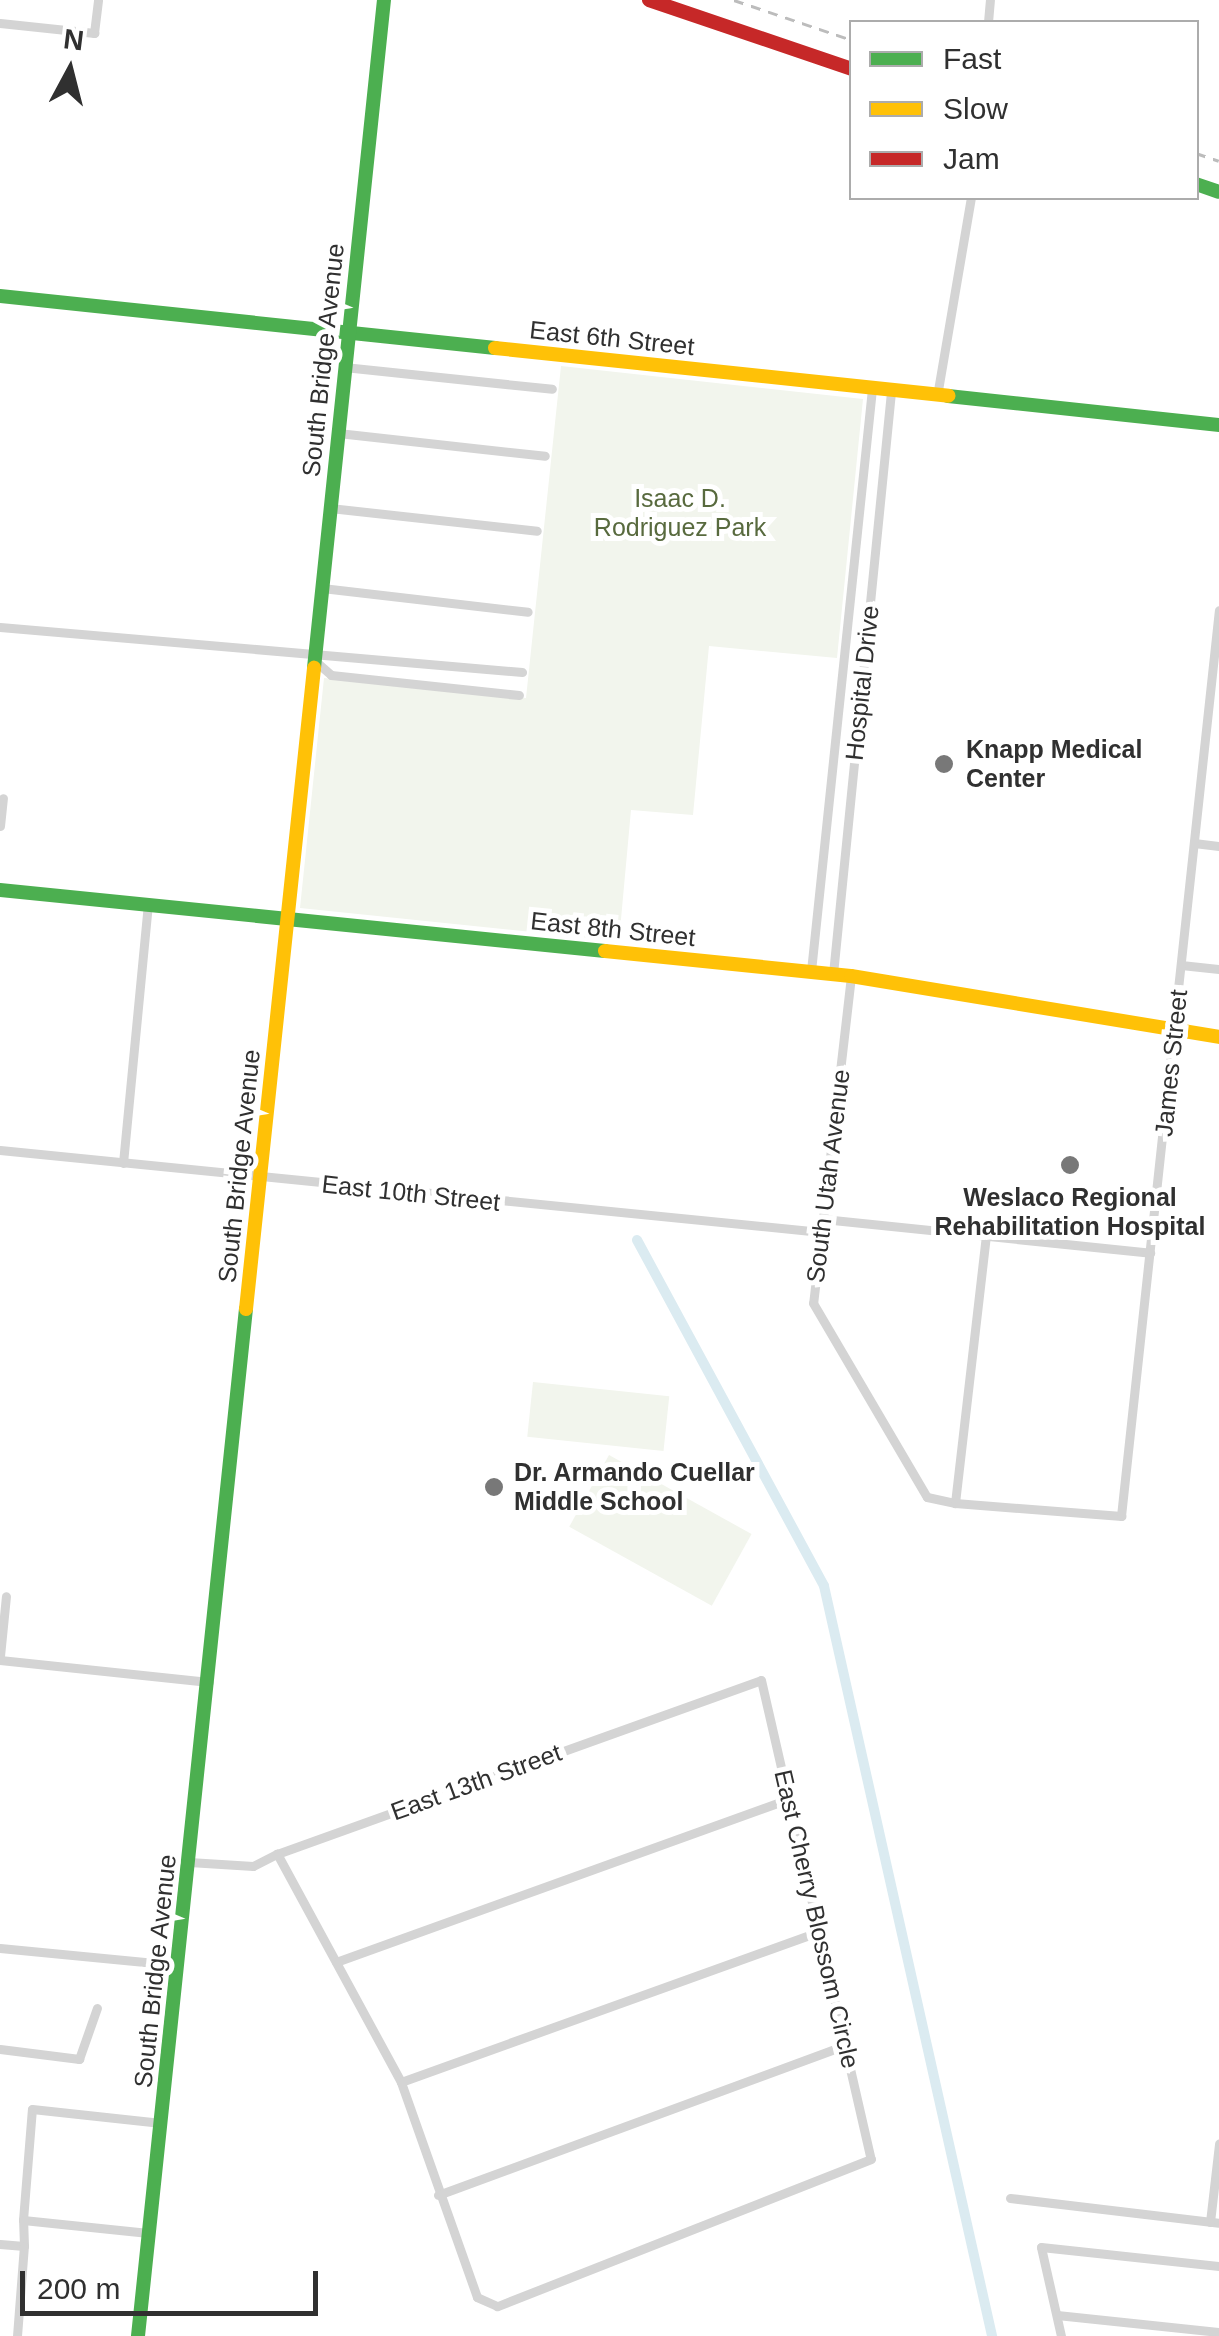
<!DOCTYPE html>
<html>
<head>
<meta charset="utf-8">
<style>
	body { margin:0 }
	#map { position:relative; width:1219px; height:2336px; overflow:hidden; background:#fff; font-family:Arial,sans-serif }
	div>[style] { position:absolute }
	[style*='--x'] { left:calc(var(--x)*1px); top:calc(var(--y)*1px); width:calc(var(--w)*1px); rotate:calc(var(--a)*1deg) }
	.green>* { inset:0; background:#f2f5ed; transform-origin:0 0 }
	.canal>* { height:10px; margin:-5px; padding:0 5px; transform-origin:5px; border-radius:5px; background:#dbebf1 }
	.street>* { height:9px; margin:-4.5px; padding:0 4.5px; transform-origin:4.5px; border-radius:4.5px; background:#d4d4d4 }
	.fast>* { height:14px; margin:-7px; padding:0 7px; transform-origin:7px; border-radius:7px; background:#4caf50 }
	.slow>* { height:14px; margin:-7px; padding:0 7px; transform-origin:7px; border-radius:7px; background:#ffc107 }
	.jam>* { height:14px; margin:-7px; padding:0 7px; transform-origin:7px; border-radius:7px; background:#c62828 }
	.rail>* { height:2.5px; margin-top:-1.25px; transform-origin:0; background:repeating-linear-gradient(90deg,#bcbcbc 0 10px,transparent 0 18px) }
	.dots>* { width:28px; height:28px; translate:-50% -50%; box-sizing:border-box; border:5px solid #fff; border-radius:50% }
	span { translate:-50% -50%; white-space:nowrap; text-align:center; line-height:1.15; -webkit-text-stroke:10px #fff; paint-order:stroke }
	.street-label { font-size:25px; color:#303030 }
	.park-label { font-size:25px; color:#586a3e }
	.poi-label { font-size:25px; color:#303030; font-weight:700 }
	.left { translate:0 -50%; text-align:left }
	.legend { position:absolute; left:849px; top:20px; width:350px; height:180px; box-sizing:border-box; background:#fff; border:2px solid #acacac; margin:0; padding:12px 18px; list-style:none; font-size:30px; color:#303030 }
	.legend li { display:flex; align-items:center; gap:20px; height:50px }
	.legend b { width:50px; border:2px solid #acacac }
	.north { position:absolute; left:20px; top:20px; width:100px; height:100px; -webkit-text-stroke:8px #fff; paint-order:stroke; rotate:7deg; font-size:28px; font-weight:700; line-height:40px; text-align:center; color:#303030 }
	.north::after { content:''; display:block; margin:auto; width:35px; height:45px; background:#303030; clip-path:polygon(50% 0,100% 100%,50% 72%,0 100%) }
	.scale { position:absolute; left:20px; top:2271px; width:298px; height:45px; box-sizing:border-box; border:5px solid #303030; border-top:0; padding-left:12px; font-size:30px; line-height:35px; white-space:nowrap; color:#303030; -webkit-text-stroke:8px #fff; paint-order:stroke }
</style>
</head>
<body>
<div id="map">
	<div class="green">
		<i style="clip-path:polygon(561px 366px,863px 399px,837px 658px,709px 646px,693px 815px,631px 810px,619px 941px,300px 908px,324px 678px,526px 698px)"></i>
		<i style="left:533px;top:1382px;width:137px;height:55px;rotate:6deg"></i>
		<i style="left:609px;top:1455px;width:163px;height:82px;rotate:29deg"></i>
	</div>
	<div class="canal">
		<i style="--x:637;--y:1240;--w:393;--a:61.6"></i>
		<i style="--x:824;--y:1586;--w:769;--a:77.37"></i>
	</div>
	<div class="street">
		<i style="--x:988;--y:22;--w:22;--a:-85"></i>
		<i style="--x:0;--y:23;--w:95;--a:6.1"></i>
		<i style="--x:94;--y:33;--w:33;--a:-83"></i>
		<i style="--x:344;--y:367;--w:209;--a:6"></i>
		<i style="--x:937;--y:396;--w:201;--a:-80.3"></i>
		<i style="--x:338;--y:433;--w:208;--a:6.3"></i>
		<i style="--x:330;--y:508;--w:208;--a:6.3"></i>
		<i style="--x:322;--y:588;--w:207;--a:6.6"></i>
		<i style="--x:0;--y:627;--w:524;--a:4.93"></i>
		<i style="--x:314;--y:660;--w:23;--a:41"></i>
		<i style="--x:331;--y:675;--w:189;--a:6.1"></i>
		<i style="--x:0;--y:826;--w:28;--a:-84"></i>
		<i style="--x:1194;--y:843;--w:25;--a:7"></i>
		<i style="--x:1181;--y:965;--w:38;--a:6"></i>
		<i style="--x:811;--y:971;--w:585;--a:-84.02"></i>
		<i style="--x:833;--y:974;--w:585;--a:-84.31"></i>
		<i style="--x:851;--y:976;--w:329;--a:96.6"></i>
		<i style="--x:813;--y:1303;--w:225;--a:59.6"></i>
		<i style="--x:927;--y:1497;--w:29;--a:12"></i>
		<i style="--x:0;--y:1150;--w:825;--a:5.7"></i>
		<i style="--x:123;--y:1163;--w:259;--a:-84.5"></i>
		<i style="--x:823;--y:1219;--w:329;--a:5.9"></i>
		<i style="--x:986;--y:1235;--w:270;--a:96.6"></i>
		<i style="--x:955;--y:1503;--w:167;--a:4.5"></i>
		<i style="--x:1121;--y:1516;--w:911;--a:-83.83"></i>
		<i style="--x:0;--y:1656;--w:60;--a:-84.3"></i>
		<i style="--x:0;--y:1660;--w:210;--a:6"></i>
		<i style="--x:189;--y:1862;--w:64;--a:3.6"></i>
		<i style="--x:253;--y:1866;--w:27;--a:-27"></i>
		<i style="--x:277;--y:1854;--w:514;--a:-19.77"></i>
		<i style="--x:761;--y:1680;--w:491;--a:77.1"></i>
		<i style="--x:871;--y:2159;--w:402;--a:158.5"></i>
		<i style="--x:497;--y:2306;--w:22;--a:-156"></i>
		<i style="--x:477;--y:2297;--w:228;--a:-109.5"></i>
		<i style="--x:401;--y:2082;--w:260;--a:-118.5"></i>
		<i style="--x:0;--y:1948;--w:179;--a:5.5"></i>
		<i style="--x:336;--y:1962;--w:484;--a:-19.8"></i>
		<i style="--x:0;--y:2049;--w:80;--a:7.2"></i>
		<i style="--x:79;--y:2059;--w:54;--a:-70.6"></i>
		<i style="--x:401;--y:2082;--w:446;--a:-19.8"></i>
		<i style="--x:438;--y:2195;--w:435;--a:-20.2"></i>
		<i style="--x:1010;--y:2198;--w:210;--a:6.8"></i>
		<i style="--x:23;--y:2220;--w:111;--a:-85.4"></i>
		<i style="--x:32;--y:2109;--w:130;--a:6.2"></i>
		<i style="--x:1210;--y:2222;--w:79;--a:-83.4"></i>
		<i style="--x:0;--y:2244;--w:24;--a:5"></i>
		<i style="--x:24;--y:2246;--w:26;--a:-92"></i>
		<i style="--x:23;--y:2220;--w:126;--a:5.9"></i>
		<i style="--x:1057;--y:2315;--w:163;--a:6"></i>
		<i style="--x:17;--y:2336;--w:90;--a:-85.6"></i>
		<i style="--x:1061;--y:2336;--w:91;--a:-102.7"></i>
		<i style="--x:1041;--y:2247;--w:179;--a:6.1"></i>
	</div>
	<div class="fast">
		<i style="--x:1196;--y:184;--w:24;--a:19"></i>
		<i style="--x:0;--y:296;--w:498;--a:6"></i>
		<i style="--x:948;--y:396;--w:273;--a:6.1"></i>
		<i style="--x:314;--y:668;--w:672;--a:-84.02"></i>
		<i style="--x:0;--y:890;--w:608;--a:5.76"></i>
		<i style="--x:138;--y:2336;--w:1033;--a:-84"></i>
	</div>
	<div class="slow">
		<i style="--x:495;--y:348;--w:456;--a:6"></i>
		<i style="--x:605;--y:951;--w:247;--a:5.8"></i>
		<i style="--x:851;--y:976;--w:373;--a:9.4"></i>
		<i style="--x:246;--y:1309;--w:645;--a:-83.94"></i>
	</div>
	<div class="jam">
		<i style="--x:649;--y:0;--w:214;--a:18.8"></i>
	</div>
	<div class="rail">
		<i style="--x:734;--y:0;--w:125;--a:18.7"></i>
		<i style="--x:1196;--y:153;--w:24;--a:19"></i>
	</div>
	<div class="dots">
		<i style="left:944px;top:764px;background:#787878"></i>
		<i style="left:1070px;top:1165px;background:#787878"></i>
		<i style="left:494px;top:1487px;background:#787878"></i>
	</div>
	<div class="street-label">
		<span style="left:612px;top:338px;rotate:6deg">East 6th Street</span>
		<span style="left:323px;top:360px;rotate:-84deg">South Bridge Avenue</span>
		<span style="left:862px;top:683px;rotate:-84deg">Hospital Drive</span>
		<span style="left:613px;top:929px;rotate:6deg">East 8th Street</span>
		<span style="left:1171px;top:1063px;rotate:-84deg">James Street</span>
		<span style="left:239px;top:1166px;rotate:-84deg">South Bridge Avenue</span>
		<span style="left:828px;top:1176px;rotate:-83deg">South Utah Avenue</span>
		<span style="left:411px;top:1193px;rotate:6deg">East 10th Street</span>
		<span style="left:476px;top:1782px;rotate:-20deg">East 13th Street</span>
		<span style="left:817px;top:1919px;rotate:77deg">East Cherry Blossom Circle</span>
		<span style="left:155px;top:1971px;rotate:-84deg">South Bridge Avenue</span>
	</div>
	<div class="park-label">
		<span style="left:680px;top:513px">Isaac D.<br>Rodriguez Park</span>
	</div>
	<div class="poi-label">
		<span class="left" style="left:966px;top:764px">Knapp Medical<br>Center</span>
		<span style="left:1070px;top:1212px">Weslaco Regional<br>Rehabilitation Hospital</span>
		<span class="left" style="left:514px;top:1487px">Dr. Armando Cuellar<br>Middle School</span>
	</div>
	<ul class="legend">
	<li><b style="height:12px;background:#4caf50"></b>Fast</li>
	<li><b style="height:12px;background:#ffc107"></b>Slow</li>
	<li><b style="height:12px;background:#c62828"></b>Jam</li>
	</ul>
	<div class="north">N</div>
	<div class="scale">200 m</div>
</div>
</body>
</html>
